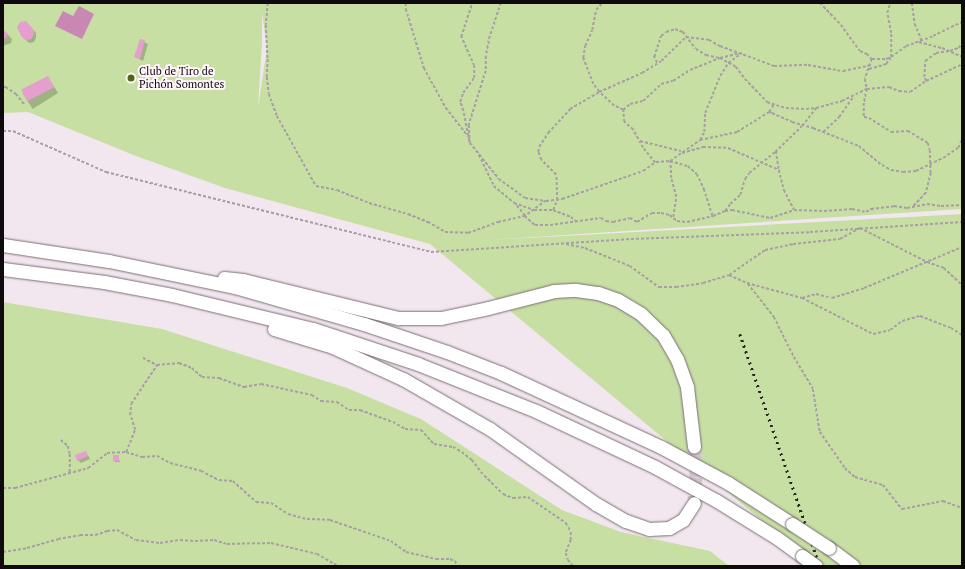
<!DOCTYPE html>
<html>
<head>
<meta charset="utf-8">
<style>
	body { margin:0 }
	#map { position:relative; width:965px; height:569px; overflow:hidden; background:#f3e7ef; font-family:"PT Serif",serif }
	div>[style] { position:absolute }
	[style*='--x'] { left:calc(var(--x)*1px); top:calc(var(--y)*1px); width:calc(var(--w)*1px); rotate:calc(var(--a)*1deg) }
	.green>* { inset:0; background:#c8dfa4 }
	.water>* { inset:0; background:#c987b4 }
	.shadow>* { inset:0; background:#0003; transform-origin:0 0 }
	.building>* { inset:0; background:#e49fce; transform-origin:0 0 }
	.highway-tunnel>* { height:13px; margin-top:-6.5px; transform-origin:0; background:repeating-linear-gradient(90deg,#d1c6cd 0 13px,transparent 0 19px) }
	.path>* { height:1.5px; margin-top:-0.75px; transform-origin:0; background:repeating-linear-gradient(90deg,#a89ea5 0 3px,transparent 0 5px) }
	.roads { filter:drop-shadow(0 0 1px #796f75) drop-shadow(0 0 1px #796f75) }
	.highway>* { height:13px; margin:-6.5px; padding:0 6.5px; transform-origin:6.5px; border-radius:6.5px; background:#fff }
	.rail>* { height:2.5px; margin-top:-1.25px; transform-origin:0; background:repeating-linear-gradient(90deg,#282427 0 2px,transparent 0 6px) }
	.bridges { filter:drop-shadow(0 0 1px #796f75) drop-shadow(0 0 1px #796f75) }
	.highway-bridge>* { height:13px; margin:-6.5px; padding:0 6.5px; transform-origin:6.5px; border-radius:6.5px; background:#fff }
	.dots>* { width:11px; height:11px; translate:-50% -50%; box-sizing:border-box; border:2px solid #fff5fb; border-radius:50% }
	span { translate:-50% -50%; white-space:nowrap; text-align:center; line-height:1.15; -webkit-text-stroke:4px #fff5fb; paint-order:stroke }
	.poi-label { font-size:11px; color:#0e0a0d }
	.left { translate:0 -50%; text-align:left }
	.frame { position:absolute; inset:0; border:4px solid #0e0a0d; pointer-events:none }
</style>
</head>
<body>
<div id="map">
	<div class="green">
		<i style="clip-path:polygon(evenodd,3px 3px,962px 3px,962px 209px,489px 240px,962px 214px,962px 566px,806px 566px,801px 553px,430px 244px,225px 188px,136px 156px,28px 112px,3px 113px,3px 3px,262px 13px,267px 48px,258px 108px,262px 43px,262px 13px)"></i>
		<i style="clip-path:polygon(3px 302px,162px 329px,347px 388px,421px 419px,562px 510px,621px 532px,710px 551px,729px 566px,3px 566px)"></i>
	</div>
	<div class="water">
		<i style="clip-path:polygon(79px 6px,94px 14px,82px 39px,55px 26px,63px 11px,73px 16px)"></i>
	</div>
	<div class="shadow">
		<i style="clip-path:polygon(29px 25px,36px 33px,36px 38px,34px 42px,29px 43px,25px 39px)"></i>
		<i style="clip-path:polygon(3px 30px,12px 39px,11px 43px,3px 46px)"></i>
		<i style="clip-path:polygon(140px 40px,148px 44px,143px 61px,135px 57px)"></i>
		<i style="left:48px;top:77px;width:19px;height:30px;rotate:58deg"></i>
		<i style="clip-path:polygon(86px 452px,90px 459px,81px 463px,78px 460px)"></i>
		<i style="clip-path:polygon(118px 456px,120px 462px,115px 462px,114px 461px)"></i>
	</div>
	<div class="building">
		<i style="clip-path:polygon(26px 21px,33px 29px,34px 34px,31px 39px,25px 40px,21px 36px,17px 27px,20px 22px)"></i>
		<i style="clip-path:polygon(3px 29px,8px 34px,6px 38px,3px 40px)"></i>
		<i style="clip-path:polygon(140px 39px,145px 40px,140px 59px,134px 57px)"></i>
		<i style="left:48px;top:76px;width:13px;height:30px;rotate:63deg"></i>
		<i style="clip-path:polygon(86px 451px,88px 456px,77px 461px,75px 455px)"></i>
		<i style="left:113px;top:455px;width:6px;height:6px"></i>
	</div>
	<div class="highway-tunnel">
		<i style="--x:694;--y:447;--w:30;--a:86"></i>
		<i style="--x:696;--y:477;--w:23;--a:95"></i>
	</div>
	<div class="path">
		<i style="--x:268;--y:3;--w:22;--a:95"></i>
		<i style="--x:266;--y:25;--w:34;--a:87"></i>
		<i style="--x:268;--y:59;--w:18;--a:93"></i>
		<i style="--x:267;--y:77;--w:17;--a:83"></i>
		<i style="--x:269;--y:94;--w:23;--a:70"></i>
		<i style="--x:277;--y:116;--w:80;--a:60.9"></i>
		<i style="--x:316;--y:186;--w:21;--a:11"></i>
		<i style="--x:337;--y:190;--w:35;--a:22"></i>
		<i style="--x:369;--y:203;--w:41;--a:15.8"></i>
		<i style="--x:408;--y:214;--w:22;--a:22"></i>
		<i style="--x:428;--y:222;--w:20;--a:30"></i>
		<i style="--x:445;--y:232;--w:23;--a:2"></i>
		<i style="--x:468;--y:233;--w:32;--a:-20"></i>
		<i style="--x:498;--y:222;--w:28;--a:-13"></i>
		<i style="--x:525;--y:216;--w:17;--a:-130"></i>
		<i style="--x:406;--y:3;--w:6;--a:90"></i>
		<i style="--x:406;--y:9;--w:62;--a:73"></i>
		<i style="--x:424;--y:68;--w:46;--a:61.2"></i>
		<i style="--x:446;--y:108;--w:36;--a:52"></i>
		<i style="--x:501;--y:3;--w:35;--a:108"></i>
		<i style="--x:490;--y:36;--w:20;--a:101"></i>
		<i style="--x:486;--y:56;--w:15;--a:90"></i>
		<i style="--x:486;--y:71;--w:57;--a:107.5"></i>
		<i style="--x:469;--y:125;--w:18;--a:87"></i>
		<i style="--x:470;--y:143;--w:46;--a:51.1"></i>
		<i style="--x:499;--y:179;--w:32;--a:36"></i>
		<i style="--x:525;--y:198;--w:21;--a:8"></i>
		<i style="--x:546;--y:201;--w:26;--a:144"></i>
		<i style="--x:525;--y:216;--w:13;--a:42"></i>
		<i style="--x:535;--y:225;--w:15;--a:0"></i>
		<i style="--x:550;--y:225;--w:51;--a:-7.8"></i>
		<i style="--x:601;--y:218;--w:6;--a:31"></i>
		<i style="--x:606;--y:221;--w:7;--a:8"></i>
		<i style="--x:613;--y:222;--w:17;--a:-13"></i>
		<i style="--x:630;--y:218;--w:8;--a:30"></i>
		<i style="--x:637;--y:222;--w:17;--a:-31"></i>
		<i style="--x:652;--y:213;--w:9;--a:0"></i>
		<i style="--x:661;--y:213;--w:9;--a:13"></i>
		<i style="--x:670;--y:215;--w:9;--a:41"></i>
		<i style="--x:677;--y:221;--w:10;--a:6"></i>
		<i style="--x:687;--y:222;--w:27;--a:-13"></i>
		<i style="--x:713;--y:216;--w:13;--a:-23"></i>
		<i style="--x:725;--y:211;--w:9;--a:-54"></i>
		<i style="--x:730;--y:204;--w:13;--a:-42"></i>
		<i style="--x:740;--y:195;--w:17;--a:-73"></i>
		<i style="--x:745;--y:179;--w:7;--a:-56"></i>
		<i style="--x:749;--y:173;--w:33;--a:-39"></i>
		<i style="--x:775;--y:152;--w:37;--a:-44"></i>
		<i style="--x:802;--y:126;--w:23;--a:-52"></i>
		<i style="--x:816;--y:108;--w:27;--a:-15"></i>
		<i style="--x:842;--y:101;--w:28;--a:-26"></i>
		<i style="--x:867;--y:89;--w:22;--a:-5"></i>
		<i style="--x:889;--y:87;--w:11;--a:22"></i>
		<i style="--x:899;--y:91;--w:11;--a:5"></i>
		<i style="--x:910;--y:92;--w:19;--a:-35"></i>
		<i style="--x:926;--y:81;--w:40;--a:-25"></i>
		<i style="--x:820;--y:3;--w:30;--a:46"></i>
		<i style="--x:841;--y:25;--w:32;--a:54"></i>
		<i style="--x:860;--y:51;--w:8;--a:23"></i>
		<i style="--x:867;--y:54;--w:7;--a:45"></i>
		<i style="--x:872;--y:59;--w:21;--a:109"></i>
		<i style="--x:865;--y:79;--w:10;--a:79"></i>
		<i style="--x:867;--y:89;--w:14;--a:102"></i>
		<i style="--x:864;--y:103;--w:14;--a:90"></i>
		<i style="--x:864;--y:117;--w:5;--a:11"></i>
		<i style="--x:869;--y:118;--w:26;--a:32"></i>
		<i style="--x:891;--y:132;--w:17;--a:-3"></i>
		<i style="--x:908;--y:131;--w:23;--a:31"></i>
		<i style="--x:928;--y:143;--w:7;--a:74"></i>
		<i style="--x:930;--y:150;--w:23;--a:88"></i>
		<i style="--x:931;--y:173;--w:21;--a:104"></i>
		<i style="--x:926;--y:193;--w:19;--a:133"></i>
		<i style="--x:912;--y:3;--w:21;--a:82"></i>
		<i style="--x:915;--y:24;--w:18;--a:68"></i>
		<i style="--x:919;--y:42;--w:24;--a:15"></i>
		<i style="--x:942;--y:48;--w:22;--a:24"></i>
		<i style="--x:872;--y:59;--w:14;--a:0"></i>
		<i style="--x:886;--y:59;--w:5;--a:-22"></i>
		<i style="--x:891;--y:57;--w:19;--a:-36"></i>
		<i style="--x:906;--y:46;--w:29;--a:-20"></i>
		<i style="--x:933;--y:36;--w:32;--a:-26"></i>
		<i style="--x:657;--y:63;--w:7;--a:-117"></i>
		<i style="--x:654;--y:57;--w:22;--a:-72"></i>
		<i style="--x:661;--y:36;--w:6;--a:-39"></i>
		<i style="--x:666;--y:32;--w:9;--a:-18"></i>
		<i style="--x:675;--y:29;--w:9;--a:21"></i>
		<i style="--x:683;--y:32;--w:21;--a:53"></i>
		<i style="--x:696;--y:49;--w:12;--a:31"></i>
		<i style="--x:706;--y:55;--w:14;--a:12"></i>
		<i style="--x:720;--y:58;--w:18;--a:29"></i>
		<i style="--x:736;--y:67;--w:15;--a:53"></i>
		<i style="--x:745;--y:79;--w:32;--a:46"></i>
		<i style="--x:767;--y:102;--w:20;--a:18"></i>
		<i style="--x:786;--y:108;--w:20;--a:3"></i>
		<i style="--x:806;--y:109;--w:10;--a:-6"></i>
		<i style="--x:869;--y:69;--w:18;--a:-16"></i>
		<i style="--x:886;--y:64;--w:9;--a:-54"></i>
		<i style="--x:891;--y:57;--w:24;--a:-90"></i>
		<i style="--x:891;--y:33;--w:20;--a:-101"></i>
		<i style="--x:887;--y:13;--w:10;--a:-73"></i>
		<i style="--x:926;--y:81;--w:4;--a:-117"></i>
		<i style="--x:924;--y:77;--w:16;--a:-86"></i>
		<i style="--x:925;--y:61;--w:14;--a:-36"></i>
		<i style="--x:936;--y:53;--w:14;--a:-8"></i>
		<i style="--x:950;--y:51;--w:9;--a:-21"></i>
		<i style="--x:958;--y:48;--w:6;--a:-45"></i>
		<i style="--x:3;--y:87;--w:3;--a:0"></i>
		<i style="--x:6;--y:87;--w:12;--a:35"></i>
		<i style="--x:16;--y:94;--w:13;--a:51"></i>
		<i style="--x:623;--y:110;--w:9;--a:-41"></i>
		<i style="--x:630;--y:104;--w:13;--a:-13"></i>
		<i style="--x:643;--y:101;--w:25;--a:-43"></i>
		<i style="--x:661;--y:84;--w:12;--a:-14"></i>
		<i style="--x:673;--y:81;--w:20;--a:-33"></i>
		<i style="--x:690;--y:70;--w:32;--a:-22"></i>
		<i style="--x:720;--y:58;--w:21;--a:-14"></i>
		<i style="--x:769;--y:112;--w:9;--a:-58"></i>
		<i style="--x:3;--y:131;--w:10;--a:0"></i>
		<i style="--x:13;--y:131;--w:102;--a:23.8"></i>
		<i style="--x:106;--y:172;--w:335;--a:13.8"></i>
		<i style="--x:431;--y:252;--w:200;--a:-3.7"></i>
		<i style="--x:631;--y:239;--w:179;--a:-2.2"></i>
		<i style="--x:810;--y:232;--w:152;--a:-3.8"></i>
		<i style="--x:823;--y:132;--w:22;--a:-43"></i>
		<i style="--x:839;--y:117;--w:24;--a:-55"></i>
		<i style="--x:700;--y:140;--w:38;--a:-12"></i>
		<i style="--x:737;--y:132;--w:38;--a:-32"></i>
		<i style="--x:769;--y:112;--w:3;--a:18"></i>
		<i style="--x:772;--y:113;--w:22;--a:24"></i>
		<i style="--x:792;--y:122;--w:22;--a:16"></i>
		<i style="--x:813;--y:128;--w:49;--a:21.4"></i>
		<i style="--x:859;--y:146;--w:30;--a:40"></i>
		<i style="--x:882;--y:165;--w:10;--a:29"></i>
		<i style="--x:891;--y:170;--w:12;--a:9"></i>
		<i style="--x:903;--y:172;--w:13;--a:-4"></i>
		<i style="--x:916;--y:171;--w:30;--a:-26"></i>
		<i style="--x:943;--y:158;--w:18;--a:-34"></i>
		<i style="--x:958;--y:148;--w:10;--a:-66"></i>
		<i style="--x:469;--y:141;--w:31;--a:-101"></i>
		<i style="--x:463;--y:111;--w:9;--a:-108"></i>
		<i style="--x:460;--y:102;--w:9;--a:-72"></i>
		<i style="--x:463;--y:93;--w:19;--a:-54"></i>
		<i style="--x:474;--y:78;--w:12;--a:-90"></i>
		<i style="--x:474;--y:66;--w:32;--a:-114"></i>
		<i style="--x:461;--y:37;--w:36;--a:-72"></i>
		<i style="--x:640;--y:141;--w:42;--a:13.7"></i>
		<i style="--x:776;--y:151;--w:19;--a:81"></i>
		<i style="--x:682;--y:153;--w:22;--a:-16"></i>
		<i style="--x:703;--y:147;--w:25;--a:2"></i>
		<i style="--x:728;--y:148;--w:56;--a:23.3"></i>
		<i style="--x:779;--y:170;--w:21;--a:76"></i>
		<i style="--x:784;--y:190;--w:22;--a:63"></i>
		<i style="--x:479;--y:155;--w:34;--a:64"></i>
		<i style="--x:494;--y:186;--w:26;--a:40"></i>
		<i style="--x:514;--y:203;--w:21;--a:19"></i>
		<i style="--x:534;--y:210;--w:19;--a:0"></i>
		<i style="--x:553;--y:210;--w:19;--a:21"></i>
		<i style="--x:571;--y:217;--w:6;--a:39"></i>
		<i style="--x:655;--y:163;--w:19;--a:-129"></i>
		<i style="--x:643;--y:148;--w:21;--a:-119"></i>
		<i style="--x:633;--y:130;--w:12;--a:-138"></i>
		<i style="--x:624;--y:122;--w:12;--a:-95"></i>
		<i style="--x:623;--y:110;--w:10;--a:-156"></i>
		<i style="--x:614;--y:106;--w:21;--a:-137"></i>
		<i style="--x:599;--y:92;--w:47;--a:-23.8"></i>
		<i style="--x:642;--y:73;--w:22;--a:-32"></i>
		<i style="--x:661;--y:61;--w:35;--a:-44"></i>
		<i style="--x:686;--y:37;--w:23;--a:7"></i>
		<i style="--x:709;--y:40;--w:13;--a:29"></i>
		<i style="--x:720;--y:46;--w:58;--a:20.3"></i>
		<i style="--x:774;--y:66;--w:34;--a:-2"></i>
		<i style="--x:808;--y:65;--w:36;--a:10"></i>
		<i style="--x:843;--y:71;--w:29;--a:-12"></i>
		<i style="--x:546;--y:201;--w:16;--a:-7"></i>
		<i style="--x:562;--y:199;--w:86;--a:-19.1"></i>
		<i style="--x:643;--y:171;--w:16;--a:-35"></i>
		<i style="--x:656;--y:162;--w:14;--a:-4"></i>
		<i style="--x:670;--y:161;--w:19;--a:16"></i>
		<i style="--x:688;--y:166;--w:12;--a:42"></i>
		<i style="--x:697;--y:174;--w:17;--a:65"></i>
		<i style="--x:704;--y:189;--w:28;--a:72"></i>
		<i style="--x:553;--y:210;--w:11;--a:-68"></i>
		<i style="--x:557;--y:200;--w:25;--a:-92"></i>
		<i style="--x:556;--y:175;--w:21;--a:-135"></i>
		<i style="--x:541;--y:160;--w:9;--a:-111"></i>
		<i style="--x:538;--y:152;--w:5;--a:-79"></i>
		<i style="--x:539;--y:147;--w:17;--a:-57"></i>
		<i style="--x:548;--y:133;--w:33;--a:-47"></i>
		<i style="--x:570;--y:109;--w:34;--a:-30"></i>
		<i style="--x:599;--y:92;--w:10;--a:-127"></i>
		<i style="--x:593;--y:84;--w:28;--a:-111"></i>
		<i style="--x:583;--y:58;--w:12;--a:-81"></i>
		<i style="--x:585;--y:46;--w:17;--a:-66"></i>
		<i style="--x:592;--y:30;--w:20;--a:-79"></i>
		<i style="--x:596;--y:10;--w:9;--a:-49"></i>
		<i style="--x:725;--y:211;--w:7;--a:-8"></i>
		<i style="--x:732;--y:210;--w:39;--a:12"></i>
		<i style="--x:770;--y:218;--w:25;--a:-18"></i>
		<i style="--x:794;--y:210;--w:30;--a:2"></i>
		<i style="--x:824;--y:211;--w:28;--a:-4"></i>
		<i style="--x:852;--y:209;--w:14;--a:12"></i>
		<i style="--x:866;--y:212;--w:6;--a:-31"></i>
		<i style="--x:871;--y:209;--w:23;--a:-7"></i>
		<i style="--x:894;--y:206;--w:13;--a:9"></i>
		<i style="--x:907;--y:208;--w:20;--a:-11"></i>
		<i style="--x:927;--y:204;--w:14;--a:8"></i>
		<i style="--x:941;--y:206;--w:21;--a:-3"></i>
		<i style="--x:673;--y:217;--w:20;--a:-81"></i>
		<i style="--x:676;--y:197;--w:20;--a:-105"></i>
		<i style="--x:671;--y:178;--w:17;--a:-93"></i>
		<i style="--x:670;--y:161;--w:37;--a:-35"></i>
		<i style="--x:700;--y:140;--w:9;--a:-63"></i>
		<i style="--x:704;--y:132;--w:19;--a:-87"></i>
		<i style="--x:705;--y:113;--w:40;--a:-68"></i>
		<i style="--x:720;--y:76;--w:15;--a:-58"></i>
		<i style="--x:728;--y:63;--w:17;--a:-36"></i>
		<i style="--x:566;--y:244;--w:19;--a:12"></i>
		<i style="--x:585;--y:248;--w:48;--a:21.8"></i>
		<i style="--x:630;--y:266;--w:36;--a:36"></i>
		<i style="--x:659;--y:287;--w:17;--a:0"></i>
		<i style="--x:676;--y:287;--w:27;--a:-8"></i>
		<i style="--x:703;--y:283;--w:27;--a:-17"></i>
		<i style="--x:729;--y:275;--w:20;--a:24"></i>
		<i style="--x:747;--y:283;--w:57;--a:15.3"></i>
		<i style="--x:802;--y:298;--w:15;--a:-16"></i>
		<i style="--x:816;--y:294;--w:16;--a:14"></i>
		<i style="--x:832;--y:298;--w:34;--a:-17"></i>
		<i style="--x:864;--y:288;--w:106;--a:-22.7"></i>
		<i style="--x:729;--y:275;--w:44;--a:-34.8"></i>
		<i style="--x:765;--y:250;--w:29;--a:-12"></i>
		<i style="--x:793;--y:244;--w:47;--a:-6.1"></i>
		<i style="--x:840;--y:239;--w:23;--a:-29"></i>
		<i style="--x:860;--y:228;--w:75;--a:26.9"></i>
		<i style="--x:927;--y:262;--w:18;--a:19"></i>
		<i style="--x:944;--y:268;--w:25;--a:43"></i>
		<i style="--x:748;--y:284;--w:42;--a:51.8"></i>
		<i style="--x:774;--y:317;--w:45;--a:63.4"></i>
		<i style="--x:794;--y:357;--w:37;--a:59"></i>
		<i style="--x:813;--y:389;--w:44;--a:80.8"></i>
		<i style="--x:820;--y:432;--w:44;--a:55.2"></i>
		<i style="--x:845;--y:468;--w:13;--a:42"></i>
		<i style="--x:855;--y:477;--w:29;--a:16"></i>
		<i style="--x:883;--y:485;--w:31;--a:52"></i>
		<i style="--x:902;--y:509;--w:42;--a:-11"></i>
		<i style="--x:943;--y:501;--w:20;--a:20"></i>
		<i style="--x:802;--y:298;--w:80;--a:26.9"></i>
		<i style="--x:873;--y:334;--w:17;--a:-13"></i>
		<i style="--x:890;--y:330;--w:15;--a:-37"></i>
		<i style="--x:902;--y:321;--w:19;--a:-16"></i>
		<i style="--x:920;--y:316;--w:33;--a:21"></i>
		<i style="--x:951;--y:328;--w:13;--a:32"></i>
		<i style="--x:143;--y:358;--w:16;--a:27"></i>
		<i style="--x:157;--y:365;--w:22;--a:-5"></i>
		<i style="--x:179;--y:363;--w:14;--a:21"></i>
		<i style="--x:192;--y:368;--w:13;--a:42"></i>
		<i style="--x:202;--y:377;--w:17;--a:3"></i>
		<i style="--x:219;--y:378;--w:27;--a:20"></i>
		<i style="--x:244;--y:387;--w:17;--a:-10"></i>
		<i style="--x:261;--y:384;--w:52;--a:12.2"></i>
		<i style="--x:312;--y:395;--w:11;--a:34"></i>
		<i style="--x:321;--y:401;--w:16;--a:4"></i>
		<i style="--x:337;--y:402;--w:14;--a:34"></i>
		<i style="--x:349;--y:410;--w:11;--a:0"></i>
		<i style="--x:360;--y:410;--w:35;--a:20"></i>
		<i style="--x:393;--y:422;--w:14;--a:30"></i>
		<i style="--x:405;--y:429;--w:16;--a:4"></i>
		<i style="--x:421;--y:430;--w:19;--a:47"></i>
		<i style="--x:434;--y:444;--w:19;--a:9"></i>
		<i style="--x:453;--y:447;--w:10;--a:29"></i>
		<i style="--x:462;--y:452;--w:13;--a:39"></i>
		<i style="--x:472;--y:460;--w:15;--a:53"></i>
		<i style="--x:481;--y:472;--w:31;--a:45"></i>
		<i style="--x:503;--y:494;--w:11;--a:22"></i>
		<i style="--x:513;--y:498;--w:15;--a:-4"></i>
		<i style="--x:528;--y:497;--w:46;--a:34.4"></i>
		<i style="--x:566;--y:523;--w:10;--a:61"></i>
		<i style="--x:571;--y:532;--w:8;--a:90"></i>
		<i style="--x:571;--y:540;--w:14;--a:111"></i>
		<i style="--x:566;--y:553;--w:7;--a:74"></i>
		<i style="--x:568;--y:560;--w:8;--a:50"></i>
		<i style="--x:61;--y:440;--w:9;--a:41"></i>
		<i style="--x:68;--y:446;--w:8;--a:76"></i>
		<i style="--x:70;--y:454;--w:17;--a:90"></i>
		<i style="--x:70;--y:471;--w:3;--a:108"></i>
		<i style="--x:126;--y:452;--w:24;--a:-68"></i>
		<i style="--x:135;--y:430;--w:16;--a:-108"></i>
		<i style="--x:130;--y:415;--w:11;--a:-85"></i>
		<i style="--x:131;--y:404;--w:47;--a:-56.3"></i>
		<i style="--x:3;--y:488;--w:12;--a:0"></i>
		<i style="--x:15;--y:488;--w:76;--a:-15.3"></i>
		<i style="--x:88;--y:468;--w:24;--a:-38"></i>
		<i style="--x:107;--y:453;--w:19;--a:-3"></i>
		<i style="--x:126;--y:452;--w:17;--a:17"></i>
		<i style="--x:142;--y:457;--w:15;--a:-4"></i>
		<i style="--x:157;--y:456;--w:15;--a:28"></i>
		<i style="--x:170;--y:463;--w:32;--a:14"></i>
		<i style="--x:201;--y:471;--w:20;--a:27"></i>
		<i style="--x:219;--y:480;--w:14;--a:4"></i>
		<i style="--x:233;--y:481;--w:31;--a:42"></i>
		<i style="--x:256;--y:502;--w:15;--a:4"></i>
		<i style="--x:271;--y:503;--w:20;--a:33"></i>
		<i style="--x:288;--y:514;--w:20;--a:15"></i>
		<i style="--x:307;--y:519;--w:23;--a:2"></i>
		<i style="--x:330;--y:520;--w:65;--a:19"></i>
		<i style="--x:391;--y:541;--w:19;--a:36"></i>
		<i style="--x:406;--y:552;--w:31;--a:13"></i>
		<i style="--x:436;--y:559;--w:14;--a:0"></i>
		<i style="--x:450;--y:559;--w:5;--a:22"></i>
		<i style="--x:455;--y:561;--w:6;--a:59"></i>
		<i style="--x:3;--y:552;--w:24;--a:-9"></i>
		<i style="--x:27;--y:548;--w:32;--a:-16"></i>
		<i style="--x:58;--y:539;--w:22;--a:-10"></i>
		<i style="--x:80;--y:535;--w:15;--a:0"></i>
		<i style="--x:95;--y:535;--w:13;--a:-18"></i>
		<i style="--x:107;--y:531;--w:10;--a:-6"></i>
		<i style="--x:117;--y:530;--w:21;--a:28"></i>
		<i style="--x:136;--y:540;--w:24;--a:7"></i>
		<i style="--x:160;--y:543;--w:20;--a:-9"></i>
		<i style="--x:180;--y:540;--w:15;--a:4"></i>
		<i style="--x:195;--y:541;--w:19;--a:-3"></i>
		<i style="--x:214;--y:540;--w:14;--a:17"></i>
		<i style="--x:227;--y:544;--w:44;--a:-1.3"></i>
		<i style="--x:271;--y:543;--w:47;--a:13.4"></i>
		<i style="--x:317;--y:554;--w:24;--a:30"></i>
	</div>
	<div class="roads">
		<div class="highway">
			<i style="--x:3;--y:245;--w:107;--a:8.6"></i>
			<i style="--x:109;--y:261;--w:129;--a:11.7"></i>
			<i style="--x:235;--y:287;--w:134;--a:16"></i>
			<i style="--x:364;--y:324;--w:88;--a:18.6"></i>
			<i style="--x:447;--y:352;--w:58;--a:21.3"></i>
			<i style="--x:501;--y:373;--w:176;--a:24.8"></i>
			<i style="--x:661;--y:447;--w:76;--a:28.2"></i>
			<i style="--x:728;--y:483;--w:76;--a:32.6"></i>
			<i style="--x:3;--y:269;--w:102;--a:7.3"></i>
			<i style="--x:104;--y:282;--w:69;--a:10.8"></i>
			<i style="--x:172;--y:295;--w:145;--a:13.6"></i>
			<i style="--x:313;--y:329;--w:111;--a:18.4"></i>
			<i style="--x:418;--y:364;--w:127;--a:21.7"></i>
			<i style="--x:536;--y:411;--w:132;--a:25.2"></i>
			<i style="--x:655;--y:467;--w:71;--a:28.7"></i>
			<i style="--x:717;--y:501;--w:70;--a:31.7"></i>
			<i style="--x:777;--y:538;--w:31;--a:36"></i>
			<i style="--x:224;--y:278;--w:19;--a:6"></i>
			<i style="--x:243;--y:280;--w:160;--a:13.8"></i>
			<i style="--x:398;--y:318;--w:43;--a:0"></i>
			<i style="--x:441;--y:318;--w:48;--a:-12"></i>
			<i style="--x:488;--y:308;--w:68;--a:-14.4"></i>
			<i style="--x:554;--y:291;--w:22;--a:-3"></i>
			<i style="--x:576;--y:290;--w:22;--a:8"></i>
			<i style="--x:598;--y:293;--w:21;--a:19"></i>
			<i style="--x:618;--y:300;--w:27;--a:31"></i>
			<i style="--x:641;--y:314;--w:30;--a:44"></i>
			<i style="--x:663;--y:335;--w:28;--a:60"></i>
			<i style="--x:677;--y:359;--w:30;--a:70"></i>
			<i style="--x:687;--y:387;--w:60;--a:83.3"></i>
			<i style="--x:274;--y:329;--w:62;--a:17"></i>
			<i style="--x:333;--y:347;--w:77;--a:24.6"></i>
			<i style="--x:403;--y:379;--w:100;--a:29.9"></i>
			<i style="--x:490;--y:429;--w:130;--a:35.3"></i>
			<i style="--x:596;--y:504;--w:34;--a:30"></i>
			<i style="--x:626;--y:521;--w:24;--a:19"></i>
			<i style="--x:649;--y:529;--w:20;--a:-3"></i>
			<i style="--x:669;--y:528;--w:16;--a:-30"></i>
			<i style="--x:683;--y:520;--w:20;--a:-57"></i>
			<i style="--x:829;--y:548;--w:30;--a:37"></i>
		</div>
	</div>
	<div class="rail">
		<i style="--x:740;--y:334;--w:245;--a:71"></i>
	</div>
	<div class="bridges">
		<div class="highway-bridge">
			<i style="--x:792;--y:524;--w:44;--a:33"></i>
			<i style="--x:802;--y:556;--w:17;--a:36"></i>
		</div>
	</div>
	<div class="dots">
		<i style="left:131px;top:78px;background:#4e6616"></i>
	</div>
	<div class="poi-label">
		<span class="left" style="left:139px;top:78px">Club de Tiro de<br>Pichón Somontes</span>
	</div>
	<div class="frame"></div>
</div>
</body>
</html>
